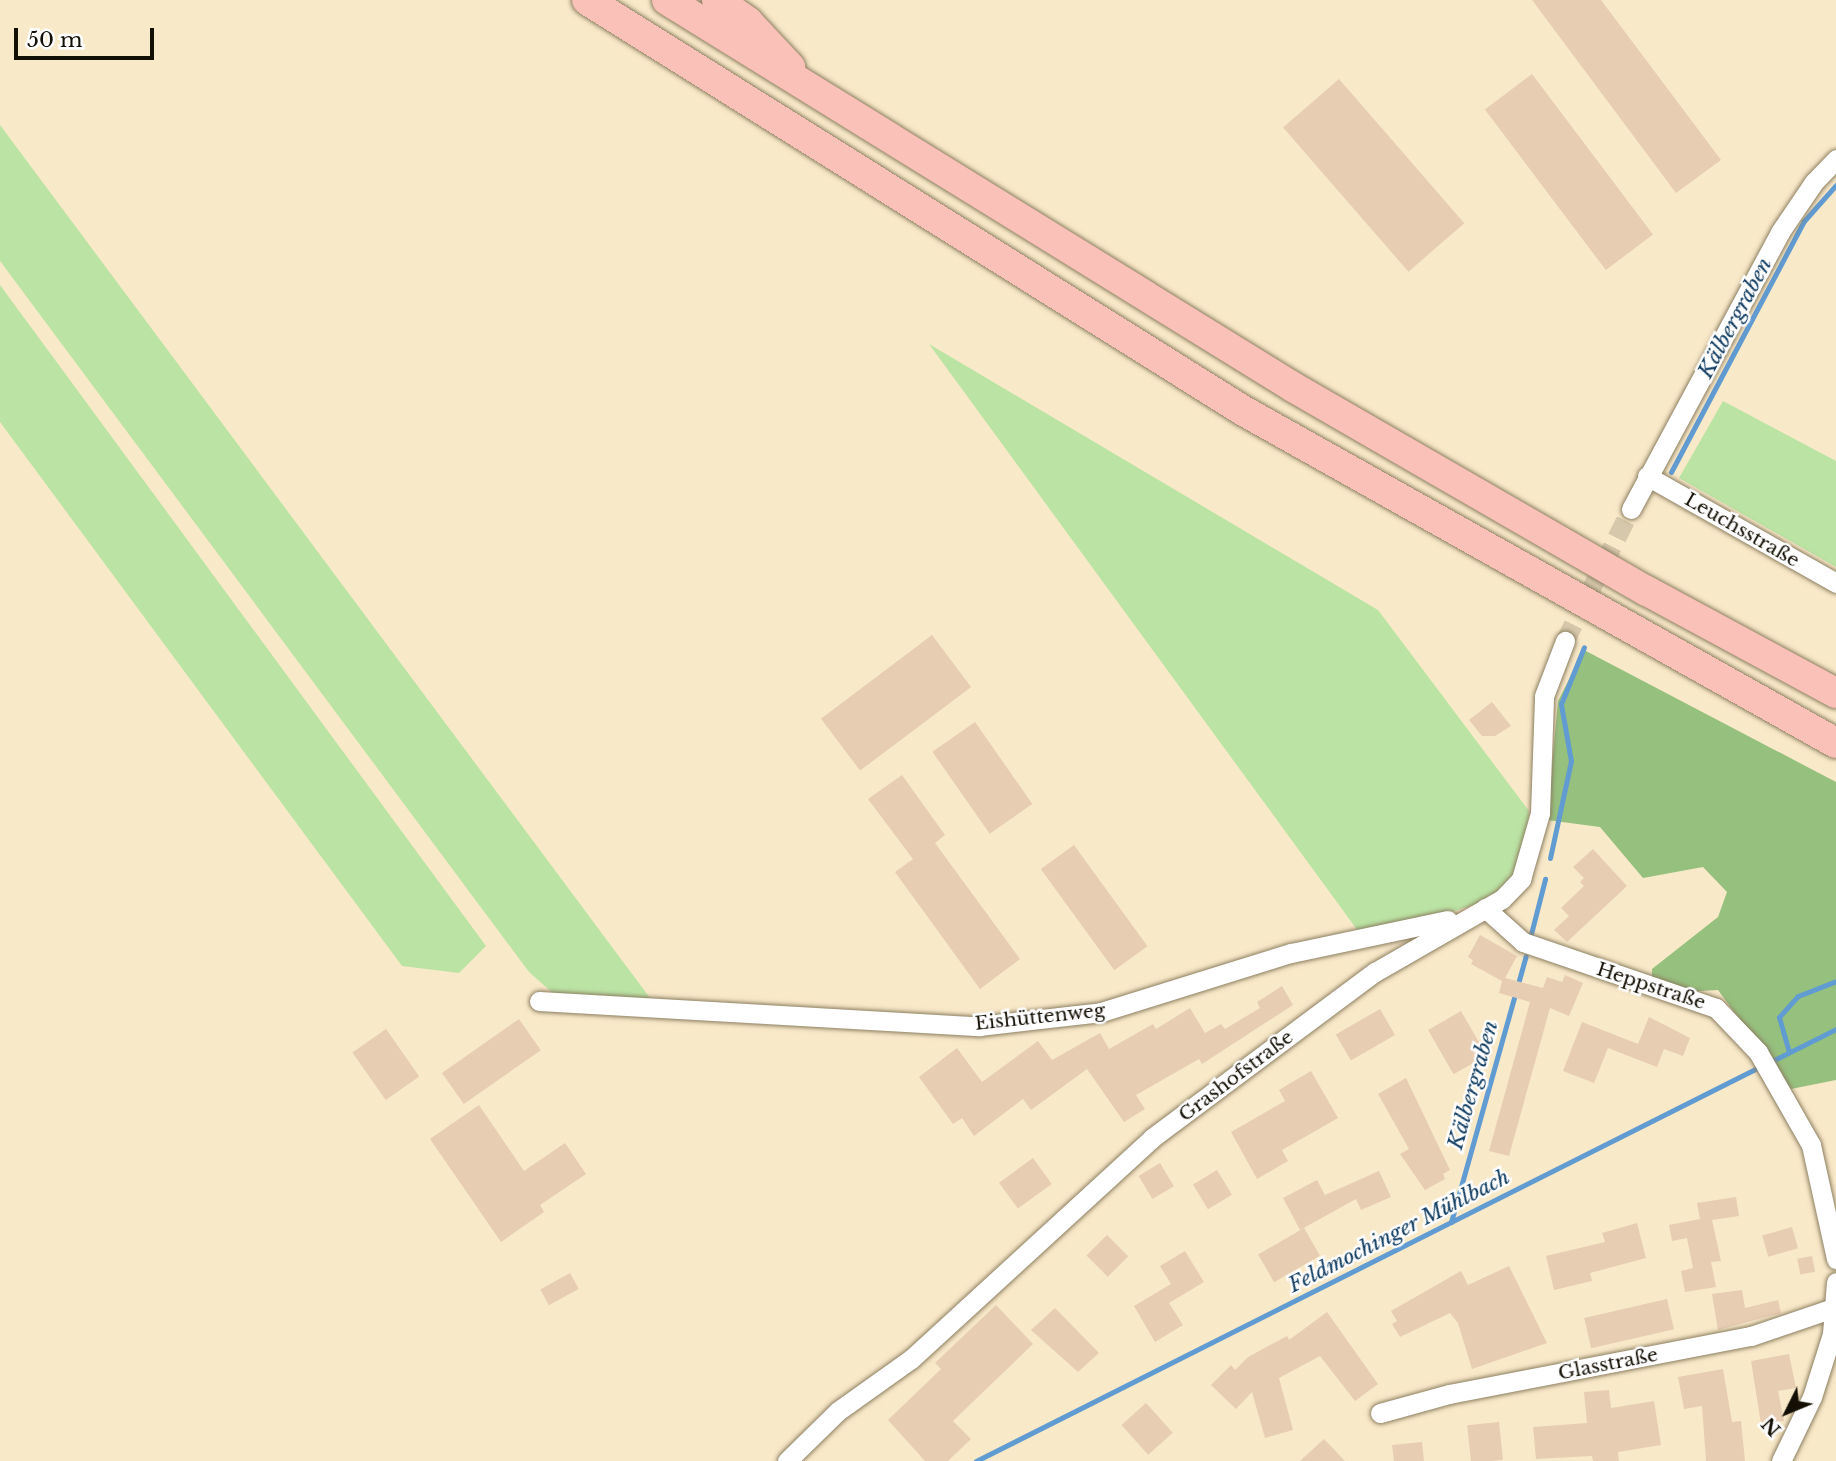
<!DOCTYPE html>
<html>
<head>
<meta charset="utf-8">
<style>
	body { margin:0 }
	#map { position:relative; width:1836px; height:1461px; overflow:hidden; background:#f8e9c8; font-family:"Libre Baskerville",serif }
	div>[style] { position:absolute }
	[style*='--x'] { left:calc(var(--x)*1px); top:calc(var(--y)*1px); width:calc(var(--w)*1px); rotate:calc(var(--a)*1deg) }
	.green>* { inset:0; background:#bbe4a4 }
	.forest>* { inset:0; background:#96c07e }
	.stream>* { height:5px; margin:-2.5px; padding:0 2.5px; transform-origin:2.5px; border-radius:2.5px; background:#609bd1 }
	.building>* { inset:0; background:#e7cdb2; transform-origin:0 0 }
	.minor-tunnel>* { height:19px; margin-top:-9.5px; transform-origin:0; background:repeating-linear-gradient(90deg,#d6c8ab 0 19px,transparent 0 29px) }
	.roads { filter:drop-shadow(0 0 2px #8c7f61) drop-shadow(0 0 2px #8c7f61) }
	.minor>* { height:19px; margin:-9.5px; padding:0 9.5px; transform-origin:9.5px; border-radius:9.5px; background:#fff }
	.highway>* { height:30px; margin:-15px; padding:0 15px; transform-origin:15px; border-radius:15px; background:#fac1b8 }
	span { translate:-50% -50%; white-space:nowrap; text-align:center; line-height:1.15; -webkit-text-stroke:5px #fff; paint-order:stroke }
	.street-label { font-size:19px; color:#140f04 }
	.water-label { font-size:21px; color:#113d61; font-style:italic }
	.north { position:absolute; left:1752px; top:1377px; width:70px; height:70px; -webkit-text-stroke:5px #fff; paint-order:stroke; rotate:227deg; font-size:19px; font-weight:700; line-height:28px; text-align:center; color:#140f04 }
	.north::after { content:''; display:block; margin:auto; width:24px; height:32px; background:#140f04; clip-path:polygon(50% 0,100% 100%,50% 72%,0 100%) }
	.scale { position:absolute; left:14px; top:28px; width:140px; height:32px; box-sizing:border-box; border:4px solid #140f04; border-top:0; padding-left:9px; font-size:21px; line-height:24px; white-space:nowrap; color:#140f04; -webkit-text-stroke:5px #fff; paint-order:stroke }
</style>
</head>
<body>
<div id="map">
	<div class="green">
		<i style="clip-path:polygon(0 125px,653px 1002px,555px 995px,529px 972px,0 261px)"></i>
		<i style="clip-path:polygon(0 285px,486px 946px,459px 973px,402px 966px,0 422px)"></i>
		<i style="clip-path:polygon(929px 344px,1378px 610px,1529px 811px,1528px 837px,1517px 869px,1499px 890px,1476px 904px,1433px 918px,1358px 931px)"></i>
		<i style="clip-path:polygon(1723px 401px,1836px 461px,1836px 567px,1679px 478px)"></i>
	</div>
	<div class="forest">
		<i style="clip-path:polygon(1584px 650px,1836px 782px,1836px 1080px,1791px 1089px,1718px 990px,1682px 992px,1652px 978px,1652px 969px,1718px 917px,1727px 892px,1703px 867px,1643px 878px,1600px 827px,1547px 820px,1558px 701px)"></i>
	</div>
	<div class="stream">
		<i style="--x:1671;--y:472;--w:284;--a:-62.1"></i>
		<i style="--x:1804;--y:221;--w:48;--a:-48.4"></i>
		<i style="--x:1550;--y:858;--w:99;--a:-77.8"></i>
		<i style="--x:1571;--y:761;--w:58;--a:-100"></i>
		<i style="--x:1561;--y:704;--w:61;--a:-68"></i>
		<i style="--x:1531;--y:934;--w:57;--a:-75.7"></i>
		<i style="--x:1789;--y:1052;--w:36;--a:-106"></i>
		<i style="--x:1779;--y:1017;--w:28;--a:-48"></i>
		<i style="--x:1798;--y:996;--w:41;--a:-21.5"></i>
		<i style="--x:1770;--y:1062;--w:74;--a:-26.6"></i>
		<i style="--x:1451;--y:1222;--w:276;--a:-74.3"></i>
		<i style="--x:976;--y:1461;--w:879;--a:-26.71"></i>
	</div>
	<div class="building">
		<i style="clip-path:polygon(1532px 0,1601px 0,1721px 160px,1676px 193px)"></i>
		<i style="left:1532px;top:74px;width:201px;height:59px;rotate:53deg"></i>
		<i style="left:1339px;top:79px;width:191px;height:74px;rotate:49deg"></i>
		<i style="left:932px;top:635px;width:65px;height:139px;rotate:53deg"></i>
		<i style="clip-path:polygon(1492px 702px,1511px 726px,1495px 736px,1482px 736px,1469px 720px)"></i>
		<i style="left:975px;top:722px;width:100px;height:52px;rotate:55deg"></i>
		<i style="clip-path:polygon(902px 775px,945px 835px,935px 843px,1020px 959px,980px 989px,895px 872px,913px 859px,868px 799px)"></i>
		<i style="left:1074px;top:845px;width:125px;height:41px;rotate:54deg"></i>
		<i style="clip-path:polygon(1593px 849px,1627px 886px,1567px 942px,1554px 930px,1569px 916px,1561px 908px,1584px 886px,1580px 882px,1584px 878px,1573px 867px)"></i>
		<i style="clip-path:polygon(1480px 935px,1517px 956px,1505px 978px,1543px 988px,1547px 977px,1562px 982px,1565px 975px,1583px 983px,1569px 1016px,1550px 1008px,1509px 1156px,1489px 1151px,1530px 1002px,1499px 993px,1502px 981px,1471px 964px,1473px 960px,1468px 957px)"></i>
		<i style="clip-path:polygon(1282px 986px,1293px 1005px,1202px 1064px,1199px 1059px,1136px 1095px,1145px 1109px,1124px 1122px,1087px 1069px,1031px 1110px,1023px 1099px,974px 1136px,962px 1118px,953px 1124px,919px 1077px,957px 1048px,982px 1082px,1038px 1041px,1052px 1060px,1100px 1033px,1109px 1049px,1153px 1024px,1156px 1029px,1190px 1008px,1205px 1033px,1221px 1024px,1225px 1029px,1260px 1008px,1257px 1002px)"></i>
		<i style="left:1380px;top:1009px;width:30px;height:51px;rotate:60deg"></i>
		<i style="left:1461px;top:1011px;width:51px;height:38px;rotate:60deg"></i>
		<i style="clip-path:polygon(1649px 1017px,1690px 1038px,1683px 1056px,1664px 1049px,1657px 1067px,1608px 1048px,1594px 1083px,1563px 1071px,1582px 1022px,1638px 1044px)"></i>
		<i style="left:519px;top:1019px;width:38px;height:94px;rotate:55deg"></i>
		<i style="left:386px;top:1029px;width:58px;height:41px;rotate:55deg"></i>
		<i style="clip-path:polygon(1311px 1071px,1338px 1118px,1282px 1150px,1288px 1161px,1257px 1179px,1231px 1132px,1285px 1101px,1279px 1090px)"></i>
		<i style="clip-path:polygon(1406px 1078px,1450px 1170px,1443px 1174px,1445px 1179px,1425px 1190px,1400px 1154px,1409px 1149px,1378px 1094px)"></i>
		<i style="clip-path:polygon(479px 1105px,524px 1171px,565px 1143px,586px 1174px,540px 1205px,544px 1212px,501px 1242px,430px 1139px)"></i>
		<i style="left:1033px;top:1158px;width:32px;height:42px;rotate:54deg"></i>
		<i style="left:1160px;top:1163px;width:27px;height:25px;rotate:59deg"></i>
		<i style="left:1217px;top:1170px;width:29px;height:28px;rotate:59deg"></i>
		<i style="clip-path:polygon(1379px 1171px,1391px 1197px,1361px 1210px,1356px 1199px,1300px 1230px,1283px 1198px,1317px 1180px,1325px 1195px)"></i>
		<i style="clip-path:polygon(1736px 1197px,1739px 1216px,1712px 1220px,1721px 1261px,1711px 1262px,1716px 1287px,1685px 1292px,1681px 1271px,1693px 1268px,1687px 1238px,1672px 1241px,1669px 1225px,1700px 1219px,1697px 1203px)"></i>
		<i style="clip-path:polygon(1637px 1223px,1646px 1258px,1590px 1273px,1592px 1281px,1554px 1290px,1546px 1256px,1605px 1242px,1602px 1233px)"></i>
		<i style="left:1792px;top:1227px;width:22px;height:31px;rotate:74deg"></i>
		<i style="left:1304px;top:1228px;width:32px;height:53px;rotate:60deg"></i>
		<i style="left:1107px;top:1235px;width:30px;height:29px;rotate:45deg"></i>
		<i style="clip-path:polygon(1185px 1251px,1204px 1282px,1169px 1303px,1183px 1325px,1155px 1342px,1134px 1306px,1171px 1284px,1160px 1266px)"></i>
		<i style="left:1812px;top:1256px;width:16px;height:15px;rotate:79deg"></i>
		<i style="clip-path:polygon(1509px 1266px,1547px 1343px,1472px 1369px,1458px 1323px,1450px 1313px,1400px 1337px,1392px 1324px,1397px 1321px,1391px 1311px,1461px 1271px,1468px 1285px)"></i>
		<i style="left:570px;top:1273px;width:18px;height:34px;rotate:61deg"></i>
		<i style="clip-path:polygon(1742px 1290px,1745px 1308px,1778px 1300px,1781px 1313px,1718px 1330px,1712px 1294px)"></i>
		<i style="left:1667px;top:1299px;width:31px;height:85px;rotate:77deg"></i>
		<i style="clip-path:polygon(996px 1305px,1033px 1344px,953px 1421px,971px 1439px,948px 1461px,925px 1461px,888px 1420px,941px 1369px,935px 1363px)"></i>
		<i style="clip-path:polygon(1055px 1308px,1099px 1353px,1078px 1372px,1031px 1330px)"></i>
		<i style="clip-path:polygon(1327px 1312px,1378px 1384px,1355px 1401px,1320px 1356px,1279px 1378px,1293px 1430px,1265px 1438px,1252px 1392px,1236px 1409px,1211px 1385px,1231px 1365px,1235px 1370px,1248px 1357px,1287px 1336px,1289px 1340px)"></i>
		<i style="clip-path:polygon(1789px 1354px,1796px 1388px,1778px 1391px,1784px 1421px,1761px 1424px,1751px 1361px)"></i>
		<i style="clip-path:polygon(1723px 1369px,1732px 1422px,1741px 1421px,1745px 1461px,1706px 1461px,1702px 1406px,1684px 1409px,1678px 1377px)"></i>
		<i style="clip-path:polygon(1609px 1390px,1611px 1408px,1654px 1401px,1661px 1445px,1618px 1452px,1619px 1461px,1593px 1461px,1592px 1456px,1536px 1459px,1533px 1427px,1587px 1423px,1584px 1392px)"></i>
		<i style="left:1146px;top:1403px;width:40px;height:33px;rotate:48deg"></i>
		<i style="left:1499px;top:1422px;width:38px;height:32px;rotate:84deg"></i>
		<i style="clip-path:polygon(1324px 1439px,1345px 1461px,1300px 1461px)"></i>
		<i style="clip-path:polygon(1422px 1442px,1424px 1461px,1394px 1461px,1392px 1445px)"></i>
	</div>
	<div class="minor-tunnel">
		<i style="--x:1565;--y:641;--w:148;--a:-63.4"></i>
	</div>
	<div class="roads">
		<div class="minor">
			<i style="--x:1647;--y:476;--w:217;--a:29.5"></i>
			<i style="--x:1631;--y:509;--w:315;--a:-61.7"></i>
			<i style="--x:1780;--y:232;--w:60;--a:-55.8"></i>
			<i style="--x:1814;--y:182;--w:32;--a:-46"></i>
			<i style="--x:1485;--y:908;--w:51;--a:41.8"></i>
			<i style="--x:1523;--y:942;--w:204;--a:18.9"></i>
			<i style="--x:1716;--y:1008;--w:61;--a:46.3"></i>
			<i style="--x:1758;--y:1052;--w:107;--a:60.3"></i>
			<i style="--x:1811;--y:1145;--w:117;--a:77.6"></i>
			<i style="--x:539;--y:1001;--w:441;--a:3.3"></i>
			<i style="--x:979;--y:1026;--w:123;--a:-6.5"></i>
			<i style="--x:1101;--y:1012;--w:199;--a:-17.3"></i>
			<i style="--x:1291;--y:953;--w:160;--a:-11.9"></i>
			<i style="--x:1380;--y:1413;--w:72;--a:-15.4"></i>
			<i style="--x:1449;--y:1394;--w:308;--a:-10.9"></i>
			<i style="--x:1751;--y:1336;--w:90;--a:-18.8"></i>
			<i style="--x:787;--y:1461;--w:71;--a:-44.4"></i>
			<i style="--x:838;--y:1411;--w:90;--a:-35.5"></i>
			<i style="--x:911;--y:1359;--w:327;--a:-42.5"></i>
			<i style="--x:1152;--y:1138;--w:278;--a:-36.7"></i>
			<i style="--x:1375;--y:972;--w:146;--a:-29.9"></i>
			<i style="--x:1502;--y:899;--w:28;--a:-46"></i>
			<i style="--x:1521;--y:879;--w:69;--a:-73.9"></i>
			<i style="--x:1540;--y:813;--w:117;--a:-88"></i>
			<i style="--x:1544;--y:696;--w:59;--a:-69.1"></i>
			<i style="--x:1781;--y:1461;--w:71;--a:-64.2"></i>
			<i style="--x:1812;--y:1397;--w:66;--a:-72.4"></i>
			<i style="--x:1832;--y:1334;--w:52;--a:-85.6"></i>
		</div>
		<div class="highway">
			<i style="--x:587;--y:0;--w:773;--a:32.04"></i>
			<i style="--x:1242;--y:410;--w:681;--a:29.28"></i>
			<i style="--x:667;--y:0;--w:736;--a:31.72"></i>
			<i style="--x:1293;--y:387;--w:409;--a:30"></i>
			<i style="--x:1647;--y:591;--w:215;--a:28.4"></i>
			<i style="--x:717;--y:0;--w:38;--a:35"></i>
			<i style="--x:748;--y:22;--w:62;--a:47"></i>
		</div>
	</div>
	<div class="street-label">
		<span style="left:1742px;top:530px;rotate:30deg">Leuchsstraße</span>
		<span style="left:1651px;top:986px;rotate:18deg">Heppstraße</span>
		<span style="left:1040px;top:1017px;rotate:-6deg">Eishüttenweg</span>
		<span style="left:1236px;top:1076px;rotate:-37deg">Grashofstraße</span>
		<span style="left:1608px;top:1364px;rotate:-11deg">Glasstraße</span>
	</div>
	<div class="water-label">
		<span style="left:1735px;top:318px;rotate:-62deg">Kälbergraben</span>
		<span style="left:1473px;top:1085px;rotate:-74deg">Kälbergraben</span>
		<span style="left:1399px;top:1231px;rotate:-27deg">Feldmochinger Mühlbach</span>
	</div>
	<div class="north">N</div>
	<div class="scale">50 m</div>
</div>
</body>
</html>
